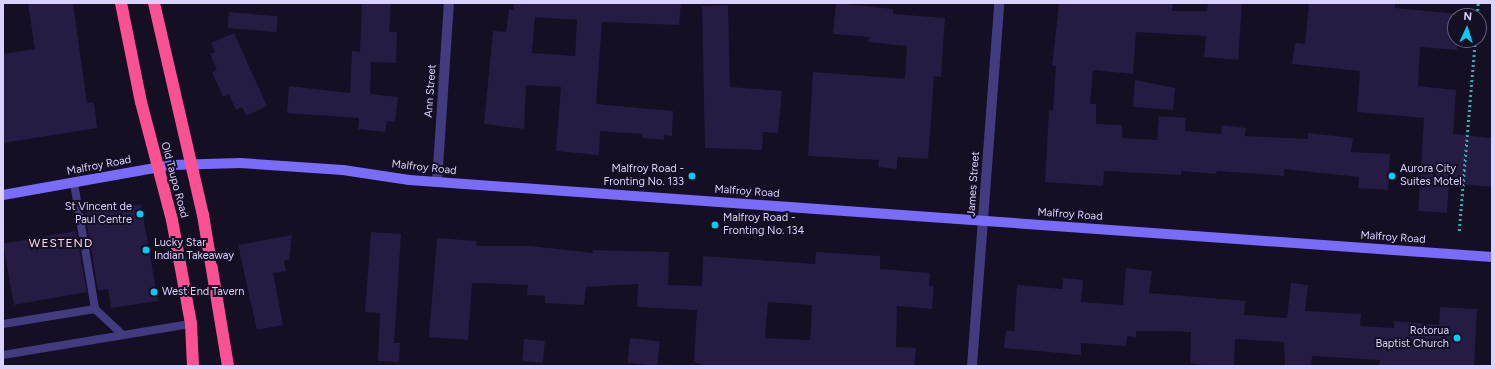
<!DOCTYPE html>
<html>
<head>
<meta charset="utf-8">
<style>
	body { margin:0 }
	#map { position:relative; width:1495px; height:369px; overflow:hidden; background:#140f23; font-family:Figtree,sans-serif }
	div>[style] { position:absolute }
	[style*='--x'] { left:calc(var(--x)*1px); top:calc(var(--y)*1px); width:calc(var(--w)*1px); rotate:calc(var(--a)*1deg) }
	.building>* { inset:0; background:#261b43; transform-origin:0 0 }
	.path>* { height:2.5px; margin-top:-1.25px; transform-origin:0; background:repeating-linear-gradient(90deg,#32b0b1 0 2px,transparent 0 5px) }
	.lane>* { height:8px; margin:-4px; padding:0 4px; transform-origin:4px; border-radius:4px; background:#433b80 }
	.street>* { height:10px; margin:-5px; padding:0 5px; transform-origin:5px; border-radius:5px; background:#433b80 }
	.secondary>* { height:10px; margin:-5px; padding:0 5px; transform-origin:5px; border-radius:5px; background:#7a6cfb }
	.highway>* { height:12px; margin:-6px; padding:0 6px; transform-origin:6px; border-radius:6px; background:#fa5195 }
	.dots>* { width:11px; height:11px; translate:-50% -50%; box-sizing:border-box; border:2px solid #140f23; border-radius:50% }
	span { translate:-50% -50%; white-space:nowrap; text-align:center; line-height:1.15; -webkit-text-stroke:4px #140f23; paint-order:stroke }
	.street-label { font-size:11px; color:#dad2fe }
	.poi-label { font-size:11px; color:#dad2fe }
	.right { translate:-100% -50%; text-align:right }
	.left { translate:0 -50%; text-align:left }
	.neighbourhood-label { font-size:12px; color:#fed4eb; letter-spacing:1px }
	.frame { position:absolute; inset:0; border:4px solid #dad2fe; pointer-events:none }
	.north { position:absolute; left:1447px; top:8px; width:40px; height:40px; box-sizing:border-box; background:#140f23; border:1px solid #635d7b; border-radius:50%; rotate:4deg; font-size:11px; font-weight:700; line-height:16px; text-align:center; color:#dad2fe }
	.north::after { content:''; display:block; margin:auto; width:14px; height:18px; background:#07cbf4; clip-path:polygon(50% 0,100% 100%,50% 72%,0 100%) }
</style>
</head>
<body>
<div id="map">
	<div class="building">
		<i style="clip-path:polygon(28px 3px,73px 3px,87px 103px,94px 102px,97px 128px,3px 143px,3px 54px,35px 49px)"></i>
		<i style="clip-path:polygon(362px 3px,391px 3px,389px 32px,397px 32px,396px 63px,371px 62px,370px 94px,398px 97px,395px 122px,387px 121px,385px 132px,358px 129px,359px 118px,287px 113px,289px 86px,350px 93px,352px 51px,360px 52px)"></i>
		<i style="clip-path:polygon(evenodd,514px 3px,681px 3px,679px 25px,602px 22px,596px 104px,673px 111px,672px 136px,664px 135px,664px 140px,642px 138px,642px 134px,600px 131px,599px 155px,556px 151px,561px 87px,526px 85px,524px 129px,484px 124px,493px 31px,506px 32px,509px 10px,514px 10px,514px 3px,535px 17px,577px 20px,575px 56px,532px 53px,535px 17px)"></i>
		<i style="clip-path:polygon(836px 3px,893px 9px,893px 14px,945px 18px,941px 77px,934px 76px,928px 159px,897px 157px,897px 169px,878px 167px,879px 160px,808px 156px,813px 72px,905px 79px,907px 46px,868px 42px,869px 37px,833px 34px)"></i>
		<i style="clip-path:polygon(1059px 3px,1173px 3px,1172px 11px,1207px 11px,1208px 3px,1242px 3px,1238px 60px,1204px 57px,1206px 36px,1136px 32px,1133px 74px,1093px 70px,1090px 104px,1096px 104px,1096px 124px,1122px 125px,1122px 138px,1157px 140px,1159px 116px,1186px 118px,1185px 131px,1221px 134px,1222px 125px,1246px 128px,1245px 136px,1308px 139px,1308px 133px,1353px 138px,1351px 152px,1390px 154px,1388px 190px,1358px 188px,1359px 177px,1284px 169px,1284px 176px,1217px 171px,1216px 174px,1181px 171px,1181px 175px,1104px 171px,1103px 186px,1045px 182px,1049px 110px,1053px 111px,1056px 66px,1052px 66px)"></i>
		<i style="clip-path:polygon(1309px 3px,1395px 3px,1395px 8px,1470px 15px,1455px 16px,1455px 40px,1468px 40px,1457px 41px,1457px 50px,1420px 47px,1418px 86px,1456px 90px,1453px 134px,1492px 138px,1492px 187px,1449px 183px,1447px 213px,1418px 211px,1424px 118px,1357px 112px,1360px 71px,1292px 64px,1295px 43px,1305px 44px)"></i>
		<i style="clip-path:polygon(728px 5px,730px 87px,782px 91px,778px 133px,763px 132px,762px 150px,705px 148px,702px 6px)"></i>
		<i style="left:229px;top:12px;width:49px;height:16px;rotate:5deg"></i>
		<i style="clip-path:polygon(234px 33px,267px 106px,246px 116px,242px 107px,236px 110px,229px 94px,223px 97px,212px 72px,217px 70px,210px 54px,215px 52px,211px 43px)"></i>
		<i style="clip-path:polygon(1135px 80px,1175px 88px,1173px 110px,1133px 107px)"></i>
		<i style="clip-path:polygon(141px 204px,158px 301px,111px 308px,108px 289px,98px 291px,85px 213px)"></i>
		<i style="left:76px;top:231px;width:62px;height:74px;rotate:80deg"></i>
		<i style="clip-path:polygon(371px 232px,401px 234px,394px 343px,400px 343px,399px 362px,378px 361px,380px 313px,365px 312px)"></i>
		<i style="clip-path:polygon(292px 235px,289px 260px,284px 261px,286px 271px,273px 273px,283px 325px,257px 330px,238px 245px)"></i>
		<i style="clip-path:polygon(evenodd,437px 238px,477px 241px,476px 246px,531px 246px,593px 253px,593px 250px,669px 252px,668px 285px,702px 286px,703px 256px,815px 264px,816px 252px,880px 256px,880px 269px,930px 273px,929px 286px,934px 286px,932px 309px,897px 306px,896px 347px,916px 348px,914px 366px,707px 366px,694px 362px,697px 310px,637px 307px,638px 284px,586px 287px,584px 305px,545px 303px,545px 296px,527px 295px,528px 285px,472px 283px,468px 340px,429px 337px,437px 238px,768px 302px,812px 305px,810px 340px,765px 338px,768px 302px)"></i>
		<i style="clip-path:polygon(1126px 268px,1152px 271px,1149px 293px,1245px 301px,1244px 315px,1287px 318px,1291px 283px,1308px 285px,1305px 311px,1361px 314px,1360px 326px,1394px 328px,1394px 321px,1439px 325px,1440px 307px,1477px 309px,1474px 366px,1388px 366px,1379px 365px,1380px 360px,1312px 356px,1311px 366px,1285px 366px,1284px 342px,1235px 339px,1234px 366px,1210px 366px,1190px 363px,1191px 332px,1157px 331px,1136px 331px,1136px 337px,1127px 336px,1126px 346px,1081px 343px,1081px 355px,1004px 348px,1006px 331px,1014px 331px,1017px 285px,1062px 289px,1063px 278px,1083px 280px,1081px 302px,1123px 305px)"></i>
		<i style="left:630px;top:338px;width:30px;height:25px;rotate:6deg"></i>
		<i style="left:524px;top:339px;width:21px;height:22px;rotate:5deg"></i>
	</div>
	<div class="path">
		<i style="--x:1477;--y:16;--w:13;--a:-86"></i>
		<i style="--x:1459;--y:231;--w:192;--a:-85.2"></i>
	</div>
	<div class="lane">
		<i style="--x:74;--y:183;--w:128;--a:80.5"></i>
		<i style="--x:95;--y:309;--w:38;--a:43"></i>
		<i style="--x:3;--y:324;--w:93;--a:-9.3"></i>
		<i style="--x:3;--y:355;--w:191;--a:-9.4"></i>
	</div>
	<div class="street">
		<i style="--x:437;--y:182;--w:179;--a:-86.2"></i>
		<i style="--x:972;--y:366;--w:364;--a:-85.7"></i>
	</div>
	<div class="secondary">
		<i style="--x:3;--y:195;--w:172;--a:-10.1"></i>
		<i style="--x:172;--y:165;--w:68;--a:-1.7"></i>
		<i style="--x:240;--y:163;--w:103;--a:3.9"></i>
		<i style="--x:343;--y:170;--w:67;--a:8.6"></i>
		<i style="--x:409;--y:180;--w:1086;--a:4.07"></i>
	</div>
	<div class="highway">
		<i style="--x:121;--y:3;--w:101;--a:78.6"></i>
		<i style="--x:141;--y:102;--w:122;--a:75.3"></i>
		<i style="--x:172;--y:220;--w:106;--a:79.6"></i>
		<i style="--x:191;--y:324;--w:42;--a:87.3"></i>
		<i style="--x:154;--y:3;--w:218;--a:77"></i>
		<i style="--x:203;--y:215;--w:153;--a:80.6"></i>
	</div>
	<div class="dots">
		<i style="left:692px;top:176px;background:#07cbf4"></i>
		<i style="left:1392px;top:176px;background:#07cbf4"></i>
		<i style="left:140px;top:214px;background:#07cbf4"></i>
		<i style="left:715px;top:225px;background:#07cbf4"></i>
		<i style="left:146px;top:250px;background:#07cbf4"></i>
		<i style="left:154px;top:292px;background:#07cbf4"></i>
		<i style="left:1457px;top:338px;background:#07cbf4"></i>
	</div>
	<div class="street-label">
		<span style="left:431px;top:91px;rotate:-86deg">Ann Street</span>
		<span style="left:99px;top:166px;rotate:-11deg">Malfroy Road</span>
		<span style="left:424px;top:168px;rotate:6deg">Malfroy Road</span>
		<span style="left:174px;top:180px;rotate:75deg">Old Taupo Road</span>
		<span style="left:974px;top:184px;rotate:-86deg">James Street</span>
		<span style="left:747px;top:192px;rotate:4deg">Malfroy Road</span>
		<span style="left:1070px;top:215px;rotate:4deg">Malfroy Road</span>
		<span style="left:1393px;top:238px;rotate:4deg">Malfroy Road</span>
	</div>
	<div class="poi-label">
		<span class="right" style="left:684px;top:176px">Malfroy Road -<br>Fronting No. 133</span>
		<span class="left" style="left:1400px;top:176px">Aurora City<br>Suites Motel</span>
		<span class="right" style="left:132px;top:214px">St Vincent de<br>Paul Centre</span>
		<span class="left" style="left:723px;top:225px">Malfroy Road -<br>Fronting No. 134</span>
		<span class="left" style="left:154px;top:250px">Lucky Star<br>Indian Takeaway</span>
		<span class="left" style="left:162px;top:292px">West End Tavern</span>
		<span class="right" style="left:1449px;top:338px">Rotorua<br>Baptist Church</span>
	</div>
	<div class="neighbourhood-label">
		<span style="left:61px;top:244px">WESTEND</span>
	</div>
	<div class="frame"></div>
	<div class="north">N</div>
</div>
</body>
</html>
